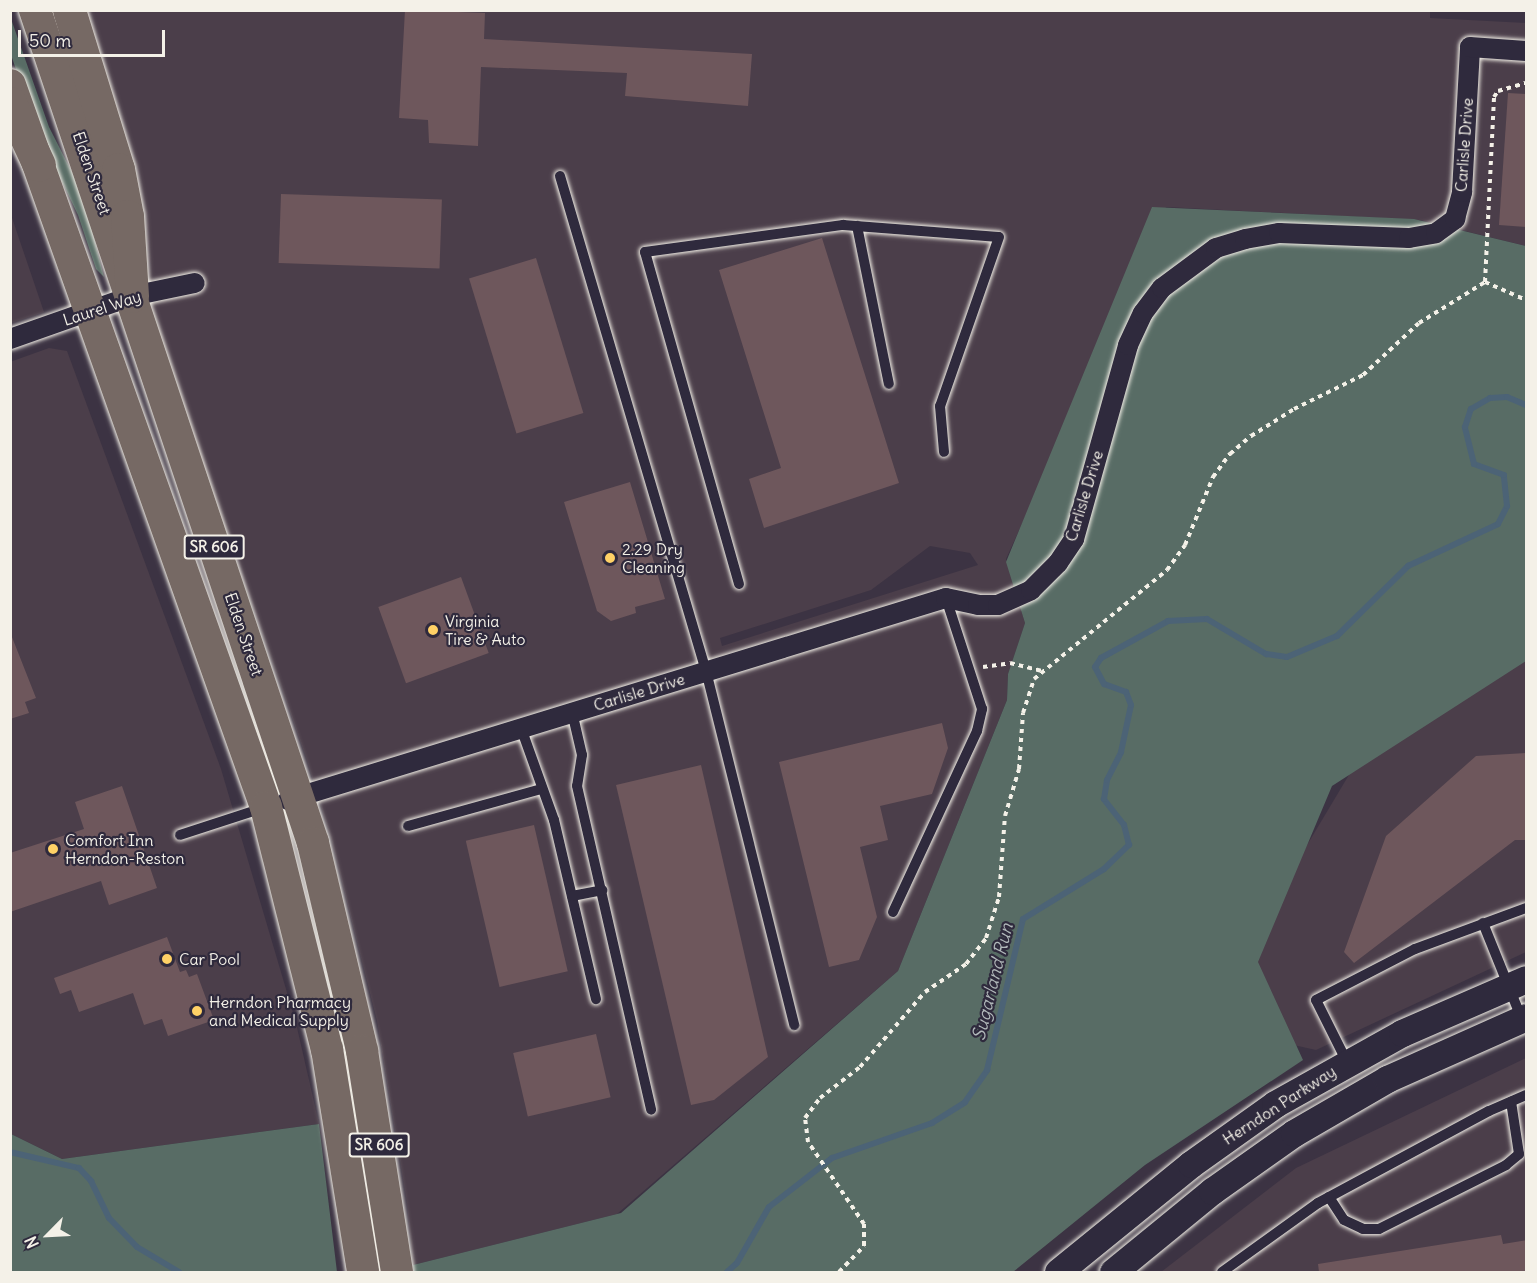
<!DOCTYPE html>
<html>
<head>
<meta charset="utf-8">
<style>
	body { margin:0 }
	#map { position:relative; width:1537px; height:1283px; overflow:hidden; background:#3c3343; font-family:Delius,sans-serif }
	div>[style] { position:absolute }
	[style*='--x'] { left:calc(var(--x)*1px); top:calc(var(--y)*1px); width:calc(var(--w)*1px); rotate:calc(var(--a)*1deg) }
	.built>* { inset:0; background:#4b3e4a }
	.green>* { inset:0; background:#586c65 }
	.stream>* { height:6px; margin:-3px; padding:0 3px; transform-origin:3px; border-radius:3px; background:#4c6376 }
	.building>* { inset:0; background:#6e575c; transform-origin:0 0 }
	.path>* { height:4px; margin-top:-2px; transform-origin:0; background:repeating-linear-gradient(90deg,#f4f1e8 0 4.5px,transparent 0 9px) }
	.roads { filter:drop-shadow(0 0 2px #f4f1e8) drop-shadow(0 0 2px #f4f1e8) }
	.lane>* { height:10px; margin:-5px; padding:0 5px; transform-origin:5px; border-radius:5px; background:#2f2a3d }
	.street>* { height:20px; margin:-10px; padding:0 10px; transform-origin:10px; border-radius:10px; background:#2f2a3d }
	.secondary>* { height:27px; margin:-13.5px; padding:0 13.5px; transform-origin:13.5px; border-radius:13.5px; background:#2f2a3d }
	.primary>* { height:32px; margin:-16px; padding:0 16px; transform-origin:16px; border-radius:16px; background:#766964 }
	.highway>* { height:33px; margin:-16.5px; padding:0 16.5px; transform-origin:16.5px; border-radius:16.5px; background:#766964 }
	.dots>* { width:16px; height:16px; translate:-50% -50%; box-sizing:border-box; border:3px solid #2f2a3d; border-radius:50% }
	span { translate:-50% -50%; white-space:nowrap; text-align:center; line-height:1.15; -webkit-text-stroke:4.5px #2f2a3d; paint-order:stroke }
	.shield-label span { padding:2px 4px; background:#2f2a3d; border:2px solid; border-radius:4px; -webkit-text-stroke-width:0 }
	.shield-label { font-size:15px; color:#f4f1e8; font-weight:700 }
	.street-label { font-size:16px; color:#f4f1e8 }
	.poi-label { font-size:16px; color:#f4f1e8 }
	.left { translate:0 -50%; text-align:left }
	.water-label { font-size:18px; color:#b1b8ba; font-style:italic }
	.frame { position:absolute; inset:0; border:12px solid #f4f1e8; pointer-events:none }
	.north { position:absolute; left:18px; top:1205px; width:60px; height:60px; -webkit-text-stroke:4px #2f2a3d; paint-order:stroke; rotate:246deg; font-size:16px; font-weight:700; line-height:24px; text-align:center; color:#f4f1e8 }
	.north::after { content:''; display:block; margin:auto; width:21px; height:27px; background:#f4f1e8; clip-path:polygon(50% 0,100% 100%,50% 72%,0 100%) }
	.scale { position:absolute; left:18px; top:30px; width:147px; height:27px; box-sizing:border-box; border:3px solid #f4f1e8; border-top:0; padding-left:8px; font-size:18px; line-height:21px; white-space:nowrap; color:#f4f1e8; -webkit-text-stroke:4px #2f2a3d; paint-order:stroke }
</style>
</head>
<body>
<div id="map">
	<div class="built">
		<i style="clip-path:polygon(evenodd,73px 10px,1430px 10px,1430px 18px,1526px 23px,1526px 246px,1420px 220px,1166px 207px,1006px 559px,1025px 623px,1008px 674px,1007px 700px,898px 971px,617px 1214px,413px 1265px,407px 1203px,377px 1021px,332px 842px,306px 757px,90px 149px,73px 10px,930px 546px,970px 553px,978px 565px,722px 646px,720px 638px,871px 590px,930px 546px)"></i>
		<i style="clip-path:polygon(10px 212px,44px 312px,11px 323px,10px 323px)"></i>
		<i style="clip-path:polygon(49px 348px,67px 351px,221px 769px,296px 1023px,319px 1124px,62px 1159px,11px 1134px,10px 362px)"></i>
		<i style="clip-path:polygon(1526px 645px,1526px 952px,1316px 1050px,1200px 1024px,1377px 728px)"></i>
		<i style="clip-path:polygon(1526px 1058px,1526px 1272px,1161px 1272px,1296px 1168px)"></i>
	</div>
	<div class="green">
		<i style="clip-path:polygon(10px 16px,49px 127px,82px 192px,104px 277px,96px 269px,78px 215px,38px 132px,11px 55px)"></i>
		<i style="clip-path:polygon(1152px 207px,1414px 219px,1526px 246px,1526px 661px,1332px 786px,1258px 962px,1303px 1060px,1145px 1165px,1013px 1272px,414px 1272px,413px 1265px,621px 1213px,898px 971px,1007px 700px,1008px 674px,1025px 623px,1006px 562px)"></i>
		<i style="clip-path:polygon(319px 1124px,337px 1272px,11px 1272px,11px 1134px,62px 1159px)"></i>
	</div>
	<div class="stream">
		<i style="--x:10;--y:1152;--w:71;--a:13.1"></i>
		<i style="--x:79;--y:1168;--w:18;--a:47"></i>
		<i style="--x:91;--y:1181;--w:41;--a:64.1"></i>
		<i style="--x:109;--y:1218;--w:40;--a:46"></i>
		<i style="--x:137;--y:1247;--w:49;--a:30.8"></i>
		<i style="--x:727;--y:1272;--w:13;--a:-42"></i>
		<i style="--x:737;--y:1263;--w:64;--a:-60.3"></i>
		<i style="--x:769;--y:1207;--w:80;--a:-37.9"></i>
		<i style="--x:832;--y:1158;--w:106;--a:-19.3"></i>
		<i style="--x:932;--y:1123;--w:39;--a:-32"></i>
		<i style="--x:965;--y:1102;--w:39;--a:-55"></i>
		<i style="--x:987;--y:1070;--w:155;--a:-76.6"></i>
		<i style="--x:1023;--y:919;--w:95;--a:-31.7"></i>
		<i style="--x:1104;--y:869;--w:35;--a:-44"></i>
		<i style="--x:1129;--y:845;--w:21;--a:-104"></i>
		<i style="--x:1124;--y:825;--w:33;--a:-128"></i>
		<i style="--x:1104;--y:799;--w:19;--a:-81"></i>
		<i style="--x:1107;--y:780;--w:31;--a:-63"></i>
		<i style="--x:1121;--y:752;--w:48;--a:-78"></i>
		<i style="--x:1131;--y:705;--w:14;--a:-111"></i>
		<i style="--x:1126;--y:692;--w:23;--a:-160"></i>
		<i style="--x:1104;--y:684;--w:19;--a:-118"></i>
		<i style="--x:1095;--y:667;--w:11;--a:-56"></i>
		<i style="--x:1101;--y:658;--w:77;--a:-28.9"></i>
		<i style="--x:1168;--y:621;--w:39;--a:-3"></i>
		<i style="--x:1207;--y:619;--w:69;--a:30.7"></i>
		<i style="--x:1266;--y:654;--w:21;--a:8"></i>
		<i style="--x:1287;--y:657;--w:54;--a:-22.8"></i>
		<i style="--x:1337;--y:636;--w:100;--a:-44.6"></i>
		<i style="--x:1408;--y:566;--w:99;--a:-25"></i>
		<i style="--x:1498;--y:524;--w:20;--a:-63"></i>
		<i style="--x:1507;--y:506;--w:31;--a:-96"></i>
		<i style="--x:1504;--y:475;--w:32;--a:-160"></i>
		<i style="--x:1474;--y:464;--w:38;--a:-104"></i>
		<i style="--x:1465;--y:427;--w:19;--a:-72"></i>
		<i style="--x:1471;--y:409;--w:22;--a:-30"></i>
		<i style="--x:1490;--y:398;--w:17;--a:-3"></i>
		<i style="--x:1507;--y:397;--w:21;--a:23"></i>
	</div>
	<div class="building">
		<i style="clip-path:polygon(405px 10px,485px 13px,484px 39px,752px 54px,748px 106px,625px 96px,627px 73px,481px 67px,478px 146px,429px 143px,428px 120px,399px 118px)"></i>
		<i style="clip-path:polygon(1508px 93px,1527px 94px,1527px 227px,1499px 225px)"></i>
		<i style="left:281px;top:194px;width:161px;height:69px;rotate:2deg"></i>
		<i style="clip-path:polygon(822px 238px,899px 483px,764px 528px,749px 479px,781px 468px,719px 270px)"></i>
		<i style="left:536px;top:258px;width:162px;height:70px;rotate:73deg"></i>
		<i style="clip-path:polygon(630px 482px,665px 599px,635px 607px,636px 613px,611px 621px,597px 611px,564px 502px)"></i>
		<i style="left:461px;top:577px;width:81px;height:88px;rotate:70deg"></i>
		<i style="clip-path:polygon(10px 632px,36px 698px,25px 702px,29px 713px,10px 719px)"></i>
		<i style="clip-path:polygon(942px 723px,948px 748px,932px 794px,880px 806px,888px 840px,860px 847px,877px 917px,859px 960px,829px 967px,779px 762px)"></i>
		<i style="clip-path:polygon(1527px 753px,1527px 840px,1515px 840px,1354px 963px,1344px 952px,1386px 836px,1476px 756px)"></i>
		<i style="clip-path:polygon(701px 765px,768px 1057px,714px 1100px,691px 1105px,616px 785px)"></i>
		<i style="clip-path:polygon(122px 786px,157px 888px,109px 905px,101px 881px,10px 912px,10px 853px,84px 829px,75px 802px)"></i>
		<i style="left:534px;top:825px;width:150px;height:70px;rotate:77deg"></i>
		<i style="clip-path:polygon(167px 937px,180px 972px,186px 970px,189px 977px,197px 974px,214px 1020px,168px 1036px,162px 1019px,144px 1025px,133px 993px,79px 1012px,71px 990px,60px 994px,54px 978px)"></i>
		<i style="left:596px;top:1034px;width:65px;height:85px;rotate:77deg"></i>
		<i style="clip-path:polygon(1501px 1235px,1503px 1244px,1527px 1240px,1527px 1272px,1319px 1272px,1318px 1264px)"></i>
	</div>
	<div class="path">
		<i style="--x:1485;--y:282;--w:185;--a:-87.2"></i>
		<i style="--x:1494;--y:97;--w:7;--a:-56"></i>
		<i style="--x:1498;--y:91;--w:29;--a:-16"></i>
		<i style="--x:983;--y:667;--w:27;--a:-8"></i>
		<i style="--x:1010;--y:663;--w:32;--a:14"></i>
		<i style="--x:839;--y:1272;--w:36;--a:-46"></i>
		<i style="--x:864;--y:1246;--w:22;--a:-90"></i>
		<i style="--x:864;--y:1224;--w:99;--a:-124.3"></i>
		<i style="--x:808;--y:1142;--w:24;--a:-97"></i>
		<i style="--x:805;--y:1118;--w:25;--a:-53"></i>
		<i style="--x:820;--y:1098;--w:51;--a:-37.8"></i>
		<i style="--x:860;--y:1067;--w:99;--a:-49.1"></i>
		<i style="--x:925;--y:992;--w:50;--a:-34.3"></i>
		<i style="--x:966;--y:964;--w:33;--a:-52"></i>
		<i style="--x:986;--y:938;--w:43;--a:-72.4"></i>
		<i style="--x:999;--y:897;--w:81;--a:-85.8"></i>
		<i style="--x:1005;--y:816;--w:49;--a:-73.4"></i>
		<i style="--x:1019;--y:769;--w:56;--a:-85.9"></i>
		<i style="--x:1023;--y:713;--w:36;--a:-72"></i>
		<i style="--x:1034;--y:679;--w:172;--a:-39.3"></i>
		<i style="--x:1167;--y:570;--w:31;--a:-54"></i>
		<i style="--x:1185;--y:545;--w:74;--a:-67.6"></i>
		<i style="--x:1213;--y:477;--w:29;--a:-54"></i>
		<i style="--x:1230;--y:454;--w:28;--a:-41"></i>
		<i style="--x:1251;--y:436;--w:51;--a:-32.1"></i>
		<i style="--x:1294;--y:409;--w:77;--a:-26.2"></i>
		<i style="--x:1363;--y:375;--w:76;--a:-42.9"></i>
		<i style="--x:1419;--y:323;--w:78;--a:-31.8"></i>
		<i style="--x:1485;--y:282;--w:45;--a:23.7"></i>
	</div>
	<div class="roads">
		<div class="lane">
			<i style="--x:560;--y:176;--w:516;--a:73.57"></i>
			<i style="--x:706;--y:671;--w:365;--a:76"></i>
			<i style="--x:857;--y:226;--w:161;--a:78.6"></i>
			<i style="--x:739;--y:584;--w:345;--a:-105.8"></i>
			<i style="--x:645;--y:252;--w:200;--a:-7.8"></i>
			<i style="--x:843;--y:225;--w:156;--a:4.4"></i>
			<i style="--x:999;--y:237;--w:179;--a:109.2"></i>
			<i style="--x:940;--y:406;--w:46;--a:85"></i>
			<i style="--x:572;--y:712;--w:44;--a:76.9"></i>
			<i style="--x:582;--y:755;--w:31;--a:99"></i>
			<i style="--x:577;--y:786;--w:332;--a:77.1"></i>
			<i style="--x:521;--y:728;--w:98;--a:70.3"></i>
			<i style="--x:554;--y:820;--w:184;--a:76.8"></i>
			<i style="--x:408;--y:826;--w:138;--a:-15.5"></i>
			<i style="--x:180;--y:835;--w:87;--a:-18"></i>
			<i style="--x:572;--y:896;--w:31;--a:-11"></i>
			<i style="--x:893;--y:912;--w:200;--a:-65.1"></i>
			<i style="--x:977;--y:731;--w:23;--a:-77"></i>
			<i style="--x:982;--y:709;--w:117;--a:-108"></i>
			<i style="--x:1483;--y:923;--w:101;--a:68"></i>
			<i style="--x:1347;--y:1062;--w:69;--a:-116.6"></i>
			<i style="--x:1316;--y:1000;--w:111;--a:-27.3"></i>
			<i style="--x:1415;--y:949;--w:118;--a:-20.3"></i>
			<i style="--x:1329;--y:1197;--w:27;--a:57"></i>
			<i style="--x:1344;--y:1220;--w:21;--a:25"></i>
			<i style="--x:1363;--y:1229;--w:16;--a:0"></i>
			<i style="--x:1379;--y:1229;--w:142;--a:-26.7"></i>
			<i style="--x:1506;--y:1165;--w:17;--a:-40"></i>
			<i style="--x:1519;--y:1154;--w:53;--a:-98.7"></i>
			<i style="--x:1222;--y:1272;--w:118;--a:-35.7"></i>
			<i style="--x:1318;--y:1203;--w:194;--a:-28.3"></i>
			<i style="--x:1489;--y:1111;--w:40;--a:-23.4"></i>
		</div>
		<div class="street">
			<i style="--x:10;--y:339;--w:129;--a:-19.4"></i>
			<i style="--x:132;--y:296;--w:64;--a:-11.7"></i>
			<i style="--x:288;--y:800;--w:688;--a:-17.07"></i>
			<i style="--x:946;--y:598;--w:33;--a:12"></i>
			<i style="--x:978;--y:605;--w:20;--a:0"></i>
			<i style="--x:998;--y:605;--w:36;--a:-24"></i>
			<i style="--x:1031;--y:590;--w:38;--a:-45"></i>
			<i style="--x:1058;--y:563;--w:29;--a:-56"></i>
			<i style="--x:1074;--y:539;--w:201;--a:-74.4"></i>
			<i style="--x:1128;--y:345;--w:35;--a:-65"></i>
			<i style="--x:1143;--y:313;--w:31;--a:-53"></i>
			<i style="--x:1162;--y:288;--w:67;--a:-36.5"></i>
			<i style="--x:1216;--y:248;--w:30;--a:-17"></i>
			<i style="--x:1245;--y:239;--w:35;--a:-10"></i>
			<i style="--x:1279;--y:233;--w:130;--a:2.2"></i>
			<i style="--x:1409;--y:238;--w:27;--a:-10"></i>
			<i style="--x:1436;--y:233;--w:24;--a:-36"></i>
			<i style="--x:1455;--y:219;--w:28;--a:-75"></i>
			<i style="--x:1462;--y:192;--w:145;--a:-86.8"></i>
			<i style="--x:1470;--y:47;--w:56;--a:4.1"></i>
		</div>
		<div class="secondary">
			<i style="--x:1058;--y:1272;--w:171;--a:-39.1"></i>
			<i style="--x:1191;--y:1164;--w:103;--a:-35.5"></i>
			<i style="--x:1275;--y:1104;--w:145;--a:-29.2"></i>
			<i style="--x:1402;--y:1033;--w:135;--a:-23.5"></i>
			<i style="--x:1113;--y:1272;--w:128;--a:-39.3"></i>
			<i style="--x:1212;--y:1191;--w:100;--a:-35.3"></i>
			<i style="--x:1294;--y:1133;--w:108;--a:-30.1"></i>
			<i style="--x:1387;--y:1079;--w:152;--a:-24"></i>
		</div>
		<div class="primary">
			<i style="--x:35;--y:10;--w:878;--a:71.54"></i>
			<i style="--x:313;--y:843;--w:214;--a:76.7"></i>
			<i style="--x:362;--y:1051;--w:224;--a:81"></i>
			<i style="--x:10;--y:85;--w:766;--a:70.48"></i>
			<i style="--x:266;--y:807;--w:250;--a:75.9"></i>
			<i style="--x:327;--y:1049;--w:226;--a:80.8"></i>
		</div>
		<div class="highway">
			<i style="--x:69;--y:10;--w:166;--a:72.9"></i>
			<i style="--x:118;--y:169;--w:48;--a:79.2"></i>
			<i style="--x:127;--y:216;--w:80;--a:86.4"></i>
			<i style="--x:10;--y:103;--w:68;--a:64.9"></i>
		</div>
	</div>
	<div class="dots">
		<i style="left:610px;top:558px;background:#ffd166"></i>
		<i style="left:433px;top:630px;background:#ffd166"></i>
		<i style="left:53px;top:849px;background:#ffd166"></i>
		<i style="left:167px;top:959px;background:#ffd166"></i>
		<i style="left:197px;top:1011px;background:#ffd166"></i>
	</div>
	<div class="shield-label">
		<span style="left:214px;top:547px">SR 606</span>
		<span style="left:379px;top:1145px">SR 606</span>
	</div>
	<div class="street-label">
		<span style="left:1464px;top:145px;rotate:-86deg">Carlisle Drive</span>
		<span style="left:92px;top:173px;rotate:71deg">Elden Street</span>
		<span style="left:102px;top:308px;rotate:-18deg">Laurel Way</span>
		<span style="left:1084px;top:496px;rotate:-73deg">Carlisle Drive</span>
		<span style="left:244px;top:634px;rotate:71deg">Elden Street</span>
		<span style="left:639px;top:692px;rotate:-17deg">Carlisle Drive</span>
		<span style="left:1279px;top:1105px;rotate:-33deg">Herndon Parkway</span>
	</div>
	<div class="poi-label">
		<span class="left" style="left:622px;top:558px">2.29 Dry<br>Cleaning</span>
		<span class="left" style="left:445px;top:630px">Virginia<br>Tire &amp; Auto</span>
		<span class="left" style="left:65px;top:849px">Comfort Inn<br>Herndon-Reston</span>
		<span class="left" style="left:179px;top:959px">Car Pool</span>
		<span class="left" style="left:209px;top:1011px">Herndon Pharmacy<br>and Medical Supply</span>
	</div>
	<div class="water-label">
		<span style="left:993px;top:982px;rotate:-76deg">Sugarland Run</span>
	</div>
	<div class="frame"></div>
	<div class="north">N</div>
	<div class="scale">50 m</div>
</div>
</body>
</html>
